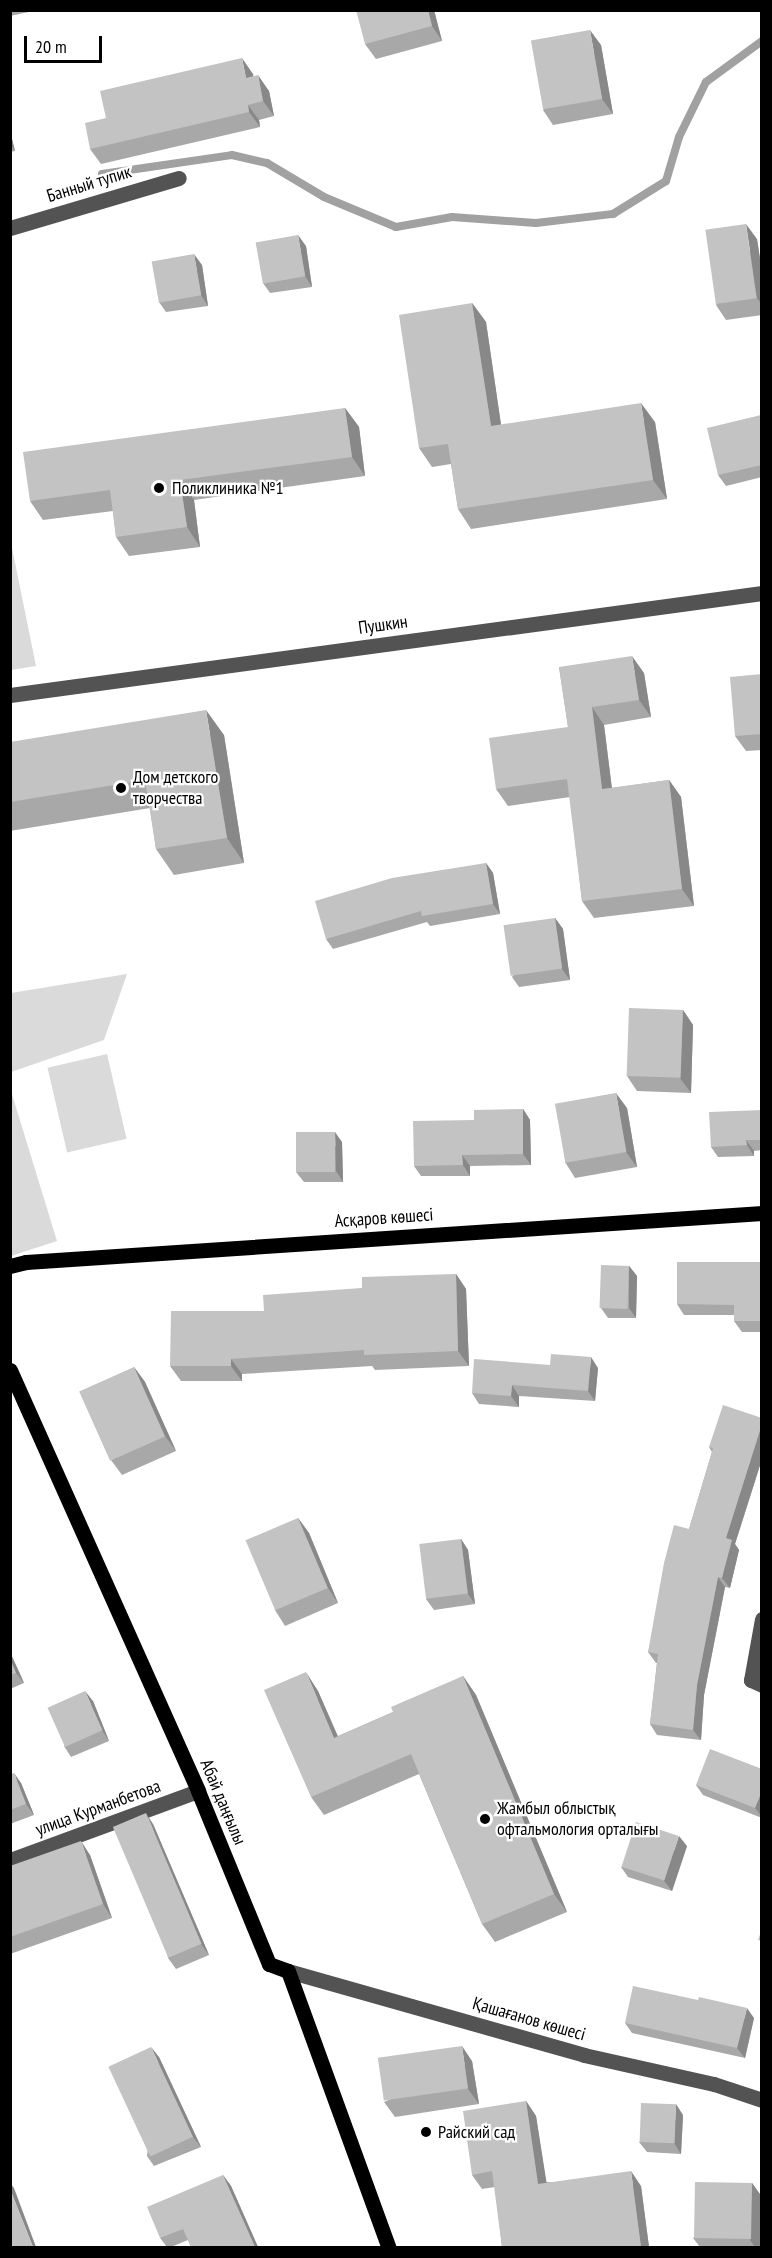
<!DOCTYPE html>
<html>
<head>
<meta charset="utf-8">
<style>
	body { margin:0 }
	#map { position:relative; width:772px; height:2258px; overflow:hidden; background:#fff; font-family:"PT Sans Narrow",sans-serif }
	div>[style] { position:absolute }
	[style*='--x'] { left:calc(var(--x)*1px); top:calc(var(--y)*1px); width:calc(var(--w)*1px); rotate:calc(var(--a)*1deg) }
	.green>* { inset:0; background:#dadada; transform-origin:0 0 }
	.stream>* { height:8px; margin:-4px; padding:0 4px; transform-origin:4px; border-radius:4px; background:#a1a1a1 }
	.minor>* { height:15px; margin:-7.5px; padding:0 7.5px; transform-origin:7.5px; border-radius:7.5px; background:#535353 }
	.major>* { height:15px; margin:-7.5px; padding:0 7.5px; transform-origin:7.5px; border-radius:7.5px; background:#000 }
	.wall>* { inset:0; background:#a8a8a8 }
	.shaded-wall>* { inset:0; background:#888 }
	.building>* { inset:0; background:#c3c3c3; transform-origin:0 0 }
	.dots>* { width:16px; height:16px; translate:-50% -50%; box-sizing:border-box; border:3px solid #fff; border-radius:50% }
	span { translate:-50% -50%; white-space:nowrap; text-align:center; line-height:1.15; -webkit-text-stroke:4.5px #fff; paint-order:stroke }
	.street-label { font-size:18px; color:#000 }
	.poi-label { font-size:18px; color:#000 }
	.left { translate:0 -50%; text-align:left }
	.frame { position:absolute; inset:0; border:12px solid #000; pointer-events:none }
	.scale { position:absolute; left:24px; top:36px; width:78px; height:27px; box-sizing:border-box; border:3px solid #000; border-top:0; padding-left:8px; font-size:18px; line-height:21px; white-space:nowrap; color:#000; -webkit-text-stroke:4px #fff; paint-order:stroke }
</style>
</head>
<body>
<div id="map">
	<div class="green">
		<i style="clip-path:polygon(11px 543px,36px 666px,11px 670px,10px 670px)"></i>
		<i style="clip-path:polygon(127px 974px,104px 1040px,11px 1072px,11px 993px)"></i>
		<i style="left:107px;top:1054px;width:87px;height:61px;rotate:77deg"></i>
		<i style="clip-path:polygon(11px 1091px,57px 1241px,11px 1256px,10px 1256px)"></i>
	</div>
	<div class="stream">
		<i style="--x:102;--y:174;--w:131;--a:-8.3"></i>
		<i style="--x:232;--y:155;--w:36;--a:13"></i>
		<i style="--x:267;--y:163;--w:66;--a:30.8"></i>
		<i style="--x:324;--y:197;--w:78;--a:22.6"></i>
		<i style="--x:396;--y:227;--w:57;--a:-10.1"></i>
		<i style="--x:452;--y:217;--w:84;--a:4.1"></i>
		<i style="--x:536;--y:223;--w:78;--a:-6.7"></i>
		<i style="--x:613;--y:214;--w:62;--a:-31.9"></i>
		<i style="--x:666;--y:181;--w:46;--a:-73.5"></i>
		<i style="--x:679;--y:137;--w:61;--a:-63.9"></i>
		<i style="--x:706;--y:82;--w:69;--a:-36.2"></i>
	</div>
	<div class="minor">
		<i style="--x:10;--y:228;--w:176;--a:-16.5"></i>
		<i style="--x:10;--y:695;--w:759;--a:-7.72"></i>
		<i style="--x:762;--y:1619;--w:62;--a:100.2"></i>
		<i style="--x:751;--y:1680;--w:12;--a:24"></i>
		<i style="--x:10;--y:1860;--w:200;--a:-20.2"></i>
		<i style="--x:288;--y:1971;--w:308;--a:15.8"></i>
		<i style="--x:584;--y:2055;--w:133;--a:12.6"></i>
		<i style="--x:714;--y:2084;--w:51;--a:18.4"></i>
	</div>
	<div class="major">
		<i style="--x:10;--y:1266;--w:16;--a:-14"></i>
		<i style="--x:26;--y:1262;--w:738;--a:-3.81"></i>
		<i style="--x:10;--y:1370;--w:461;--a:65.9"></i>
		<i style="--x:198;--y:1791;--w:187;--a:67.7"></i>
		<i style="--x:269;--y:1964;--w:20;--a:20"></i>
		<i style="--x:288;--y:1971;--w:295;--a:70"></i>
	</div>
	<div class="wall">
		<i style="clip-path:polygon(10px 10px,38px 10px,10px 16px)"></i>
		<i style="clip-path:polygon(434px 10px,442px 41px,376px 59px,365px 44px)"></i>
		<i style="clip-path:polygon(601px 45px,613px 114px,553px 125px,543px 110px)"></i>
		<i style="clip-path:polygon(253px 74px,253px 77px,269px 91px,274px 116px,259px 120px,260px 127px,101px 164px,90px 149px,106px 118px)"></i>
		<i style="clip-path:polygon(10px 131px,15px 151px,10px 152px)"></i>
		<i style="clip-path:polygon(757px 239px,762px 272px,762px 315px,726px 320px,716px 305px)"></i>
		<i style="clip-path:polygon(306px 246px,312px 287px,270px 293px,263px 283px)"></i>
		<i style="clip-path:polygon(202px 265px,208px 306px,166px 312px,159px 302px)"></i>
		<i style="clip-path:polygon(472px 303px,486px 322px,501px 425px,655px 422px,667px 499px,471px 529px,458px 509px,451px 464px,432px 467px,419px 448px)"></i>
		<i style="clip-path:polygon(345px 408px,359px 427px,365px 476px,194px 500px,200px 547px,129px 556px,116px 537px,113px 511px,43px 520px,30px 501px)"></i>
		<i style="clip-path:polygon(762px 416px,762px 477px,726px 486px,718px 475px)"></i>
		<i style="clip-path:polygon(559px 667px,644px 673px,651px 717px,604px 725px,612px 788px,669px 780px,681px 797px,694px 906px,594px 918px,582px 901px,570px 797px,508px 806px,496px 789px,568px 727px)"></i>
		<i style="clip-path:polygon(762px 674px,762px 750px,746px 751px,735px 736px)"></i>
		<i style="clip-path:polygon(224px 735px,244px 863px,174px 875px,156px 849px,150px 808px,10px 831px,10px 742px)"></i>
		<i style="clip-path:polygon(486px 863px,493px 873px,500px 914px,430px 926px,427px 922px,333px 949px,326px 939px)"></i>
		<i style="clip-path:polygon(555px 918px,563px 929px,570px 980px,519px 987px,512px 977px)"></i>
		<i style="clip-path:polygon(683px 1010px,693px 1025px,691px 1093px,637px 1091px,627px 1076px)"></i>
		<i style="clip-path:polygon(627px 1108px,637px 1167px,575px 1178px,565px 1162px)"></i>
		<i style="clip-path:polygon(523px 1109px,530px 1120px,531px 1165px,470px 1166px,470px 1176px,421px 1176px,414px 1166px,474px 1120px)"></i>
		<i style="clip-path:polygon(762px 1110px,762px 1150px,754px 1151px,754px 1156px,718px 1157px,711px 1147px)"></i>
		<i style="clip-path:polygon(342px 1142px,343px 1182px,304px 1182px,296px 1172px)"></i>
		<i style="clip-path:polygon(762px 1262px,762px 1332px,742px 1332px,734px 1321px,734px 1315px,684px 1315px,677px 1304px)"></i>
		<i style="clip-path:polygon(629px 1266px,637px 1276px,636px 1318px,608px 1318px,601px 1308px)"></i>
		<i style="clip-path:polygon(456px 1274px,466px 1289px,469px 1366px,375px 1370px,372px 1366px,242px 1374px,242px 1381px,181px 1381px,170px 1366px,264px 1311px,362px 1288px)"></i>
		<i style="clip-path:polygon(550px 1365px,598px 1368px,595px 1401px,519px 1396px,519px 1407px,479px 1404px,472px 1393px)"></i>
		<i style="clip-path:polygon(134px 1367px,145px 1382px,176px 1451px,122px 1475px,111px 1460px)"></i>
		<i style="clip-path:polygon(762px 1418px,762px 1459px,735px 1544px,739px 1550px,730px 1588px,725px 1587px,704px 1695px,701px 1740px,657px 1735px,650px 1724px,657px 1663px,656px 1663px,648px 1652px,689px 1529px,712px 1452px,709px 1447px)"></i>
		<i style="clip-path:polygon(298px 1518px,309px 1533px,338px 1603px,285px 1626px,275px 1610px)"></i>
		<i style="clip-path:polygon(461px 1539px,468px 1550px,475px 1604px,434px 1610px,426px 1599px)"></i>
		<i style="clip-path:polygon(10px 1652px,24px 1683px,10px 1689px)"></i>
		<i style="clip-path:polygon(463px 1676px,476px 1695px,567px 1912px,495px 1942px,482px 1924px,419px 1774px,324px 1815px,311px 1797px,318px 1691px,338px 1736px,393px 1712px)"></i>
		<i style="clip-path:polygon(93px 1701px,109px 1741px,71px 1757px,64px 1746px)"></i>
		<i style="clip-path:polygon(762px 1769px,762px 1818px,703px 1795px,696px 1785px)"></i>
		<i style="clip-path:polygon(10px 1774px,21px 1783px,34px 1815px,10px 1824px)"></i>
		<i style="clip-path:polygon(153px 1824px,209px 1955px,176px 1969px,168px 1958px)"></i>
		<i style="clip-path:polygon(687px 1846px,672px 1891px,628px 1877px,621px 1867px)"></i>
		<i style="clip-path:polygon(90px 1855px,112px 1918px,10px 1954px,10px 1866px)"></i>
		<i style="clip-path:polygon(754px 2018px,745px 2058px,632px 2033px,625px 2023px)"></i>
		<i style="clip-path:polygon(159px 2057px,201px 2147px,154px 2166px,147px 2156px)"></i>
		<i style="clip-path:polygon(472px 2061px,479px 2104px,395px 2117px,384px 2102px)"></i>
		<i style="clip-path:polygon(526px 2101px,536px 2116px,546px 2182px,641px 2186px,649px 2247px,502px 2247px,495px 2187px,482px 2189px,472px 2175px)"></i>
		<i style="clip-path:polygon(683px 2115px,681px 2154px,647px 2152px,639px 2142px)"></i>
		<i style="clip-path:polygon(223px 2175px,231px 2186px,258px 2247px,191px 2247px,188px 2240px,171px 2247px,167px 2247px,160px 2238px)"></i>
		<i style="clip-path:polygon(752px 2183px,762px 2197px,761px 2247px,700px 2247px,693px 2238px)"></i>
	</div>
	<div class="shaded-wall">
		<i style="clip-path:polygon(428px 10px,434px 10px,442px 41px,432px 26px)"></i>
		<i style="clip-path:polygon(590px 30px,601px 45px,613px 114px,602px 99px)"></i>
		<i style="clip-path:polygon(242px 58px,253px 74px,257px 93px,246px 78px)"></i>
		<i style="clip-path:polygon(258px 75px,269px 91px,274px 116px,263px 101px)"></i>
		<i style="clip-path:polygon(248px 105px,259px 120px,260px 127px,249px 112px)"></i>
		<i style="clip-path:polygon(10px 131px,15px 151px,10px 144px)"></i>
		<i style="clip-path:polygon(746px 224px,757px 239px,762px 272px,762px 305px,757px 298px)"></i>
		<i style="clip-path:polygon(298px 235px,306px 246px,312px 287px,305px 276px)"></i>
		<i style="clip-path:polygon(194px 254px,202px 265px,208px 306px,201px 295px)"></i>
		<i style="clip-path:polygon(472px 303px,486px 322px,504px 445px,491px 426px)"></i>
		<i style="clip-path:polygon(641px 403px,655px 422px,667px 499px,653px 480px)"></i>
		<i style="clip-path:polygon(345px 408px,359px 427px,365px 476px,352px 457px)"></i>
		<i style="clip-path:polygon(180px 480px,194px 500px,200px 547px,187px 527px)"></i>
		<i style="clip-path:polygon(632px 656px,644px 673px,651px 717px,639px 700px)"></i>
		<i style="clip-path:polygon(592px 707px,604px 725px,614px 806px,602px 789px)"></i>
		<i style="clip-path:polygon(206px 710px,224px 735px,244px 863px,227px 838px)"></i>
		<i style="clip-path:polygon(669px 780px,681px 797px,694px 906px,682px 889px)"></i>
		<i style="clip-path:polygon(486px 863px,493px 873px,500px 914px,493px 904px)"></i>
		<i style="clip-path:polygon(555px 918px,563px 929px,570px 980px,562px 969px)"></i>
		<i style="clip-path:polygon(683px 1010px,693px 1025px,691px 1093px,680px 1078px)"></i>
		<i style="clip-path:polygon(616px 1093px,627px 1108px,637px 1167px,626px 1152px)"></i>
		<i style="clip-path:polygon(523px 1109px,530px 1120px,531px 1165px,523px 1154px)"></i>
		<i style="clip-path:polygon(335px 1132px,342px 1142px,343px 1182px,336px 1171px)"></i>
		<i style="clip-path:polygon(746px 1140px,754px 1151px,754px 1156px,747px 1145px)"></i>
		<i style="clip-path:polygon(462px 1155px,470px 1166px,470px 1176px,463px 1165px)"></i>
		<i style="clip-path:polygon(629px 1266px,637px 1276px,636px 1318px,629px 1308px)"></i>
		<i style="clip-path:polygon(456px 1274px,466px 1289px,469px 1366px,458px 1351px)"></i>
		<i style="clip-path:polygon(591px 1357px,598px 1368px,595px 1401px,588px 1391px)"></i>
		<i style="clip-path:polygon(231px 1359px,242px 1374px,242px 1381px,231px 1366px)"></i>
		<i style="clip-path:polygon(134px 1367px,145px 1382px,176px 1451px,165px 1436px)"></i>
		<i style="clip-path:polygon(512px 1385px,519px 1396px,519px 1407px,511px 1396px)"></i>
		<i style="clip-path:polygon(762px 1424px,762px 1459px,735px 1544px,739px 1550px,730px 1588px,722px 1578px,726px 1538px)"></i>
		<i style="clip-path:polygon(298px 1518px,309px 1533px,338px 1603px,328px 1588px)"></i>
		<i style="clip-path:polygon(461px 1539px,468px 1550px,475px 1604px,468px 1594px)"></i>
		<i style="clip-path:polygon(718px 1577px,725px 1587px,704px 1695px,701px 1740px,693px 1730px,697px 1685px)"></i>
		<i style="clip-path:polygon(10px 1652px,24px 1683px,16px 1673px,10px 1659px)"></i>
		<i style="clip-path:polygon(306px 1672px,318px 1691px,346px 1756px,334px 1738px)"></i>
		<i style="clip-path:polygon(463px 1676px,476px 1695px,567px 1912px,554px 1894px)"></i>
		<i style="clip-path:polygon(85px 1691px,93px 1701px,109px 1741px,102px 1730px)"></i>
		<i style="clip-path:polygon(14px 1773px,21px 1783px,34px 1815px,26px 1804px)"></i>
		<i style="clip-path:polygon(762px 1791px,762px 1817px,755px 1808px)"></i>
		<i style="clip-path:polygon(146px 1813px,153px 1824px,209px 1955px,201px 1944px)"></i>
		<i style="clip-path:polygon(679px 1836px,687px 1846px,672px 1891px,664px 1881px)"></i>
		<i style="clip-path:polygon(81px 1841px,90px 1855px,112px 1918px,103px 1904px)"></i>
		<i style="clip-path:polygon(747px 2008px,754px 2018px,745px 2058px,737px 2048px)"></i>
		<i style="clip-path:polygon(462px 2046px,472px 2061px,479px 2104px,468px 2089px)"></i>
		<i style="clip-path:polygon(151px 2047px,159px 2057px,201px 2147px,193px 2137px)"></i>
		<i style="clip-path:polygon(526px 2101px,536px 2116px,549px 2198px,538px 2184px)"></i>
		<i style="clip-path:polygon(676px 2104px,683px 2115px,681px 2154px,674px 2143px)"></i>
		<i style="clip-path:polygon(631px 2171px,641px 2186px,649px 2247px,641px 2247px)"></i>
		<i style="clip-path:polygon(223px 2175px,231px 2186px,258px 2247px,255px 2247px)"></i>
		<i style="clip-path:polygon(10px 2183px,14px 2188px,36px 2247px,33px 2247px,10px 2189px)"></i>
		<i style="clip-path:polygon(752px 2183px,762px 2197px,761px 2247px,755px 2247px,750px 2240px)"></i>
	</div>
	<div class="building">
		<i style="clip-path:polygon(356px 10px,428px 10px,432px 26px,365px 44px)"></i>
		<i style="left:590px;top:30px;width:70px;height:60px;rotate:80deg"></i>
		<i style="clip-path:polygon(242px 58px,246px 78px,258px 75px,263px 101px,248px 105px,249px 112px,90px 149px,85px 123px,106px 118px,100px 91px)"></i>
		<i style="left:746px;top:224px;width:75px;height:41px;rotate:82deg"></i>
		<i style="left:298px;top:235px;width:42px;height:43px;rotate:80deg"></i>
		<i style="left:194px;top:254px;width:42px;height:43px;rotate:80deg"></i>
		<i style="clip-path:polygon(472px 303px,491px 426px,641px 403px,653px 480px,458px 509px,448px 444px,419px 448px,399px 315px)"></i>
		<i style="clip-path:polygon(345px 408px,352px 457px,180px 480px,187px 527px,116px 537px,110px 490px,30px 501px,23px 452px)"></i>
		<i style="clip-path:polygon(761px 415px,762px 465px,718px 475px,707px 428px)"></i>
		<i style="clip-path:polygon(632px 656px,639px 700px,592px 707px,602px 789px,669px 780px,682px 889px,582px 901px,567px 779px,496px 789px,489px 738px,568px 727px,559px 667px)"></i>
		<i style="clip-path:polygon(762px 674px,762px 734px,735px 736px,730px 677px)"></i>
		<i style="clip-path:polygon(206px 710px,227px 838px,156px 849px,145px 780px,10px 802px,10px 742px)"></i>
		<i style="clip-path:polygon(486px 863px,493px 904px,422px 916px,421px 911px,326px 939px,315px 901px,392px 878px)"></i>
		<i style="left:555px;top:918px;width:51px;height:52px;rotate:82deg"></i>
		<i style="left:629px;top:1008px;width:54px;height:68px;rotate:2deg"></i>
		<i style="left:616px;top:1093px;width:60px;height:62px;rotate:80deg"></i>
		<i style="clip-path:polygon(523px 1109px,523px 1154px,462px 1155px,463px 1165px,414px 1166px,413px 1121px,474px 1120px,474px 1110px)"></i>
		<i style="clip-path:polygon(762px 1110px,762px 1140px,746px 1140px,747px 1145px,711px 1147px,709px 1112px)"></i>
		<i style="left:296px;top:1132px;width:39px;height:40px"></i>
		<i style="clip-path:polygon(677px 1262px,762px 1262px,762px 1321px,734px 1321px,734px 1305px,677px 1304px)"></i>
		<i style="left:601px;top:1265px;width:28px;height:43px;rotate:2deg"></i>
		<i style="clip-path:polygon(456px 1274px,458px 1351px,364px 1355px,364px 1350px,231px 1359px,231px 1366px,170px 1366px,171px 1311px,264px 1311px,263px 1295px,362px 1288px,362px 1277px)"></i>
		<i style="clip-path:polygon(551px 1354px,591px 1357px,588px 1391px,512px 1385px,511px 1396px,472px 1393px,474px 1359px,550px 1365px)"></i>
		<i style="left:134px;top:1367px;width:76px;height:60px;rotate:66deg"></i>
		<i style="clip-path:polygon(723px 1405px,762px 1418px,762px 1424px,726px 1538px,732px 1540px,722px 1578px,718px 1577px,697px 1685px,693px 1730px,650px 1724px,658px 1654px,648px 1652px,664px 1563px,674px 1525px,689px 1529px,713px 1448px,709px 1447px)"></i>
		<i style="left:298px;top:1518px;width:76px;height:57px;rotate:67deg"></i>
		<i style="left:461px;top:1539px;width:55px;height:42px;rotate:83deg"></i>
		<i style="clip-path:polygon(10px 1659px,16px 1673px,10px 1675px)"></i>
		<i style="clip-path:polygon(306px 1672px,334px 1738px,393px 1712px,391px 1707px,463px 1676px,554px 1894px,482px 1924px,411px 1754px,311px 1797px,264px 1690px)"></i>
		<i style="left:85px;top:1691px;width:43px;height:41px;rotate:66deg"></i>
		<i style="clip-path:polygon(710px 1749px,762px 1769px,762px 1791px,755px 1808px,696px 1785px)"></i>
		<i style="clip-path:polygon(14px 1773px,26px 1804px,10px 1810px,10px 1774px)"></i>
		<i style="left:146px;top:1813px;width:142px;height:36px;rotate:67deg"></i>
		<i style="left:636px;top:1822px;width:45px;height:47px;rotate:18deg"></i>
		<i style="clip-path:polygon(81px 1841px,103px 1904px,10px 1937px,10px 1866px)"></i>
		<i style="clip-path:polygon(762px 1929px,762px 1941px,758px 1940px)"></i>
		<i style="clip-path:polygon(633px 1986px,698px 2000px,699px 1997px,747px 2008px,737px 2048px,625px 2023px)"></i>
		<i style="left:462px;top:2046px;width:43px;height:85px;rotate:82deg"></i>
		<i style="left:151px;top:2047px;width:99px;height:47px;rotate:65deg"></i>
		<i style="clip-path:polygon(526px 2101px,538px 2184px,631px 2171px,641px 2247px,502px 2247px,492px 2171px,472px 2175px,463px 2111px)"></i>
		<i style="left:641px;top:2103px;width:35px;height:39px;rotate:2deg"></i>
		<i style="clip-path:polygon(223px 2175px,255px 2247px,191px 2247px,183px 2229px,160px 2238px,147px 2207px)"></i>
		<i style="left:695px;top:2182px;width:57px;height:56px;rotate:1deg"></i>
		<i style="clip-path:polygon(10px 2189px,33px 2247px,10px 2247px)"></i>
	</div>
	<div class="dots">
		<i style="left:159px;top:488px;background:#000"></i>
		<i style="left:121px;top:788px;background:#000"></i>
		<i style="left:485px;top:1819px;background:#000"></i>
		<i style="left:426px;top:2132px;background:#000"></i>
	</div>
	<div class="street-label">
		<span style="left:89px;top:184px;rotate:-17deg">Банный тупик</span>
		<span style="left:383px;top:625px;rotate:-8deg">Пушкин</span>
		<span style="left:384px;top:1218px;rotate:-4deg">Асқаров көшесі</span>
		<span style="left:223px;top:1802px;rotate:67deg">Абай даңғылы</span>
		<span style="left:98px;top:1808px;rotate:-20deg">улица Курманбетова</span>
		<span style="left:529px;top:2019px;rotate:16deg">Қашағанов көшесі</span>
	</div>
	<div class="poi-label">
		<span class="left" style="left:172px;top:488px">Поликлиника №1</span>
		<span class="left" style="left:133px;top:788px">Дом детского<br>творчества</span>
		<span class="left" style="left:497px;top:1819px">Жамбыл облыстық<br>офтальмология орталығы</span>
		<span class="left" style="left:438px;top:2132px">Райский сад</span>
	</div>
	<div class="frame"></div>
	<div class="scale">20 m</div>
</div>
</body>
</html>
